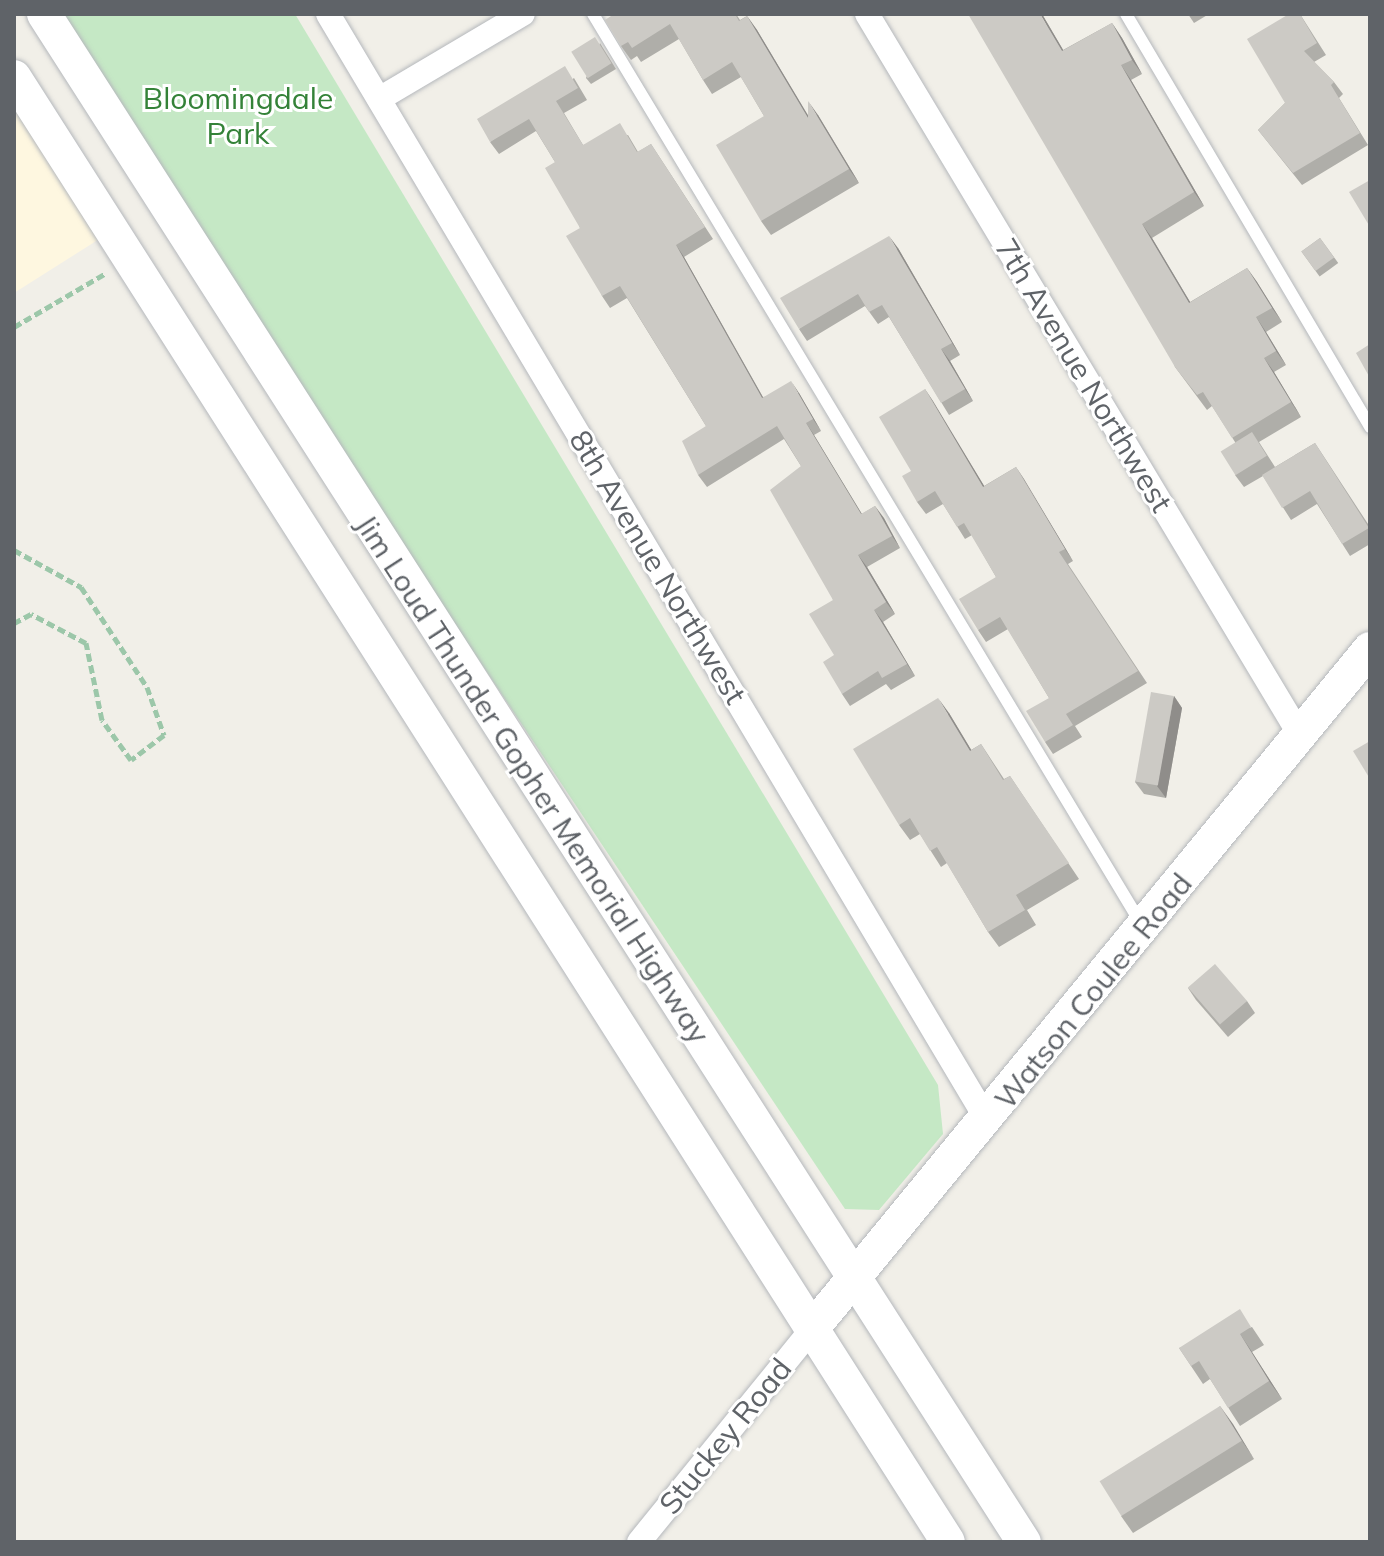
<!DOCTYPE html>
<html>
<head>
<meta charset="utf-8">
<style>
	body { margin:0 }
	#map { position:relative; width:1384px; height:1556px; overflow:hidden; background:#f1efe8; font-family:Mulish,sans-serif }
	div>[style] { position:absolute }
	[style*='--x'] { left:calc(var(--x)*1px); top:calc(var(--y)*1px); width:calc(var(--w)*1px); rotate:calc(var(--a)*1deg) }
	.commercial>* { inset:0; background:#fef7e0 }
	.green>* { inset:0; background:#c5e8c5 }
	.path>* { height:5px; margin-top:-2.5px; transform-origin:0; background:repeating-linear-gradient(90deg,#9cc7a9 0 8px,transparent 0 12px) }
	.roads { filter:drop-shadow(0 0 2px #b5b8bc) drop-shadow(0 0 2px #b5b8bc) }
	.lane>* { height:12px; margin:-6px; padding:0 6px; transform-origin:6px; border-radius:6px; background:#fff }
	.street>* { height:24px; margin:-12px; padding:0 12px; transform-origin:12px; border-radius:12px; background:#fff }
	.secondary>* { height:34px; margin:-17px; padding:0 17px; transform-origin:17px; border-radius:17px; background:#fff }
	.wall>* { inset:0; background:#afaea9; transform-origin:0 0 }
	.shaded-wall>* { inset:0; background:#8f8d8a }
	.building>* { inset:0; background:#cccac5; transform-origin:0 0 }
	span { translate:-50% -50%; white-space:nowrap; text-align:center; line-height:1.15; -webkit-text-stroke:6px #fff; paint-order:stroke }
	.park-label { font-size:30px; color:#348238 }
	.street-label { font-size:30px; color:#5f6368 }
	.frame { position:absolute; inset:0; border:16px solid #5f6368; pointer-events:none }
</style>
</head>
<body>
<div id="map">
	<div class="commercial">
		<i style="clip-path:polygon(14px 78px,112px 231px,14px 293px)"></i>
	</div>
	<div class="green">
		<i style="clip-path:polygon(48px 14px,295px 14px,938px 1085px,943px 1134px,879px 1210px,845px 1209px)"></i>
	</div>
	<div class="path">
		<i style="--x:14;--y:327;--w:107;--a:-30.4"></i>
		<i style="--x:14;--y:550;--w:77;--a:28.9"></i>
		<i style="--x:81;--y:587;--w:120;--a:56.6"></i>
		<i style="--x:147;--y:687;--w:51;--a:70.5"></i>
		<i style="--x:164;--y:735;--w:41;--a:142.9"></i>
		<i style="--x:131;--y:760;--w:49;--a:-125.9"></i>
		<i style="--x:102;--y:720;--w:79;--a:-101.7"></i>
		<i style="--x:86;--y:643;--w:62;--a:-152.2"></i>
		<i style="--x:31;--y:614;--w:19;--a:152"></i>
	</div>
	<div class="roads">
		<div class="lane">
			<i style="--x:593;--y:14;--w:1060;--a:58.93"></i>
			<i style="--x:1126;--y:14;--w:480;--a:59.4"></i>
		</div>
		<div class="street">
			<i style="--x:328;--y:14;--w:1287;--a:59.21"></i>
			<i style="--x:867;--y:14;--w:841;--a:59.01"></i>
			<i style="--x:379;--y:99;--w:167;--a:-30.6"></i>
			<i style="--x:639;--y:1542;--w:273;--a:-50.9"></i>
		</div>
		<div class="secondary">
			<i style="--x:44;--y:14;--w:1815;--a:57.33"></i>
			<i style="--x:14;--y:77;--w:1737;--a:57.48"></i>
			<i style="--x:811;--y:1330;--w:881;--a:-50.62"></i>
		</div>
	</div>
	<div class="wall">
		<i style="clip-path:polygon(614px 14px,736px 14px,740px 20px,747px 16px,757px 30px,808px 116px,818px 115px,859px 183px,771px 235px,761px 221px,764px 116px,741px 77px,712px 94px,703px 80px,679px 39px,641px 62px,637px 56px,631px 60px,621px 46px)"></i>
		<i style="clip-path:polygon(1042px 14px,1063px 50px,1112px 23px,1122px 38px,1142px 74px,1131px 80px,1204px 206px,1152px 238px,1190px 302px,1247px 268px,1257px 282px,1282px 322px,1266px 332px,1286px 365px,1274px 372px,1301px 417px,1259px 442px,1275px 467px,1315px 443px,1370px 527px,1370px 544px,1350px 556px,1317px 504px,1291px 520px,1263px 476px,1244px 487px,1235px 475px,1235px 442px,1212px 406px,1207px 410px,1175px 367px)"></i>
		<i style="clip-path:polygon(1188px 14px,1209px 14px,1194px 23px)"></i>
		<i style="clip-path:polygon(1300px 14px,1326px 55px,1314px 62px,1334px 82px,1343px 94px,1339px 98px,1368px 145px,1302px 185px,1258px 130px,1285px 103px)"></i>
		<i style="clip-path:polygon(600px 43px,616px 69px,591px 84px,586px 78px)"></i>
		<i style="clip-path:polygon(574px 78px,587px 100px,564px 113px,583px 145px,628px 135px,638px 152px,651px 144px,713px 239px,684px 257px,763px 397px,799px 393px,821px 431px,814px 435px,862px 514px,875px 506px,900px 548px,867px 567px,895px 614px,883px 622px,915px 676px,891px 690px,886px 684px,850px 706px,842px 694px,834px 655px,833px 600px,801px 466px,784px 439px,707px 487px,698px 475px,706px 426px,627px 298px,610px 308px,602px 296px,580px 228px,555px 162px,536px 131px,499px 154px,490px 142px)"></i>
		<i style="left:1320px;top:238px;width:31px;height:23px;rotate:54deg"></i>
		<i style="clip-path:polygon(898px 248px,960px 355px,950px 361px,973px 401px,949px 415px,889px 317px,878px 324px,865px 306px,807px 341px,799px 329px)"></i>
		<i style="clip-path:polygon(925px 389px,984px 486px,1016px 467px,1073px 561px,1068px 564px,1147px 683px,1075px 726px,1082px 737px,1053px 754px,1045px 742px,1049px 698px,1008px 629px,986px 642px,978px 630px,996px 577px,972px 535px,965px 539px,943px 504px,926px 514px,917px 502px,911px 471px)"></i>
		<i style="clip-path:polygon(1174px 696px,1182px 708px,1166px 798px,1144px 794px,1135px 782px)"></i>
		<i style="clip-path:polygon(949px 713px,971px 750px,981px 744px,1004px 779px,1010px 776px,1079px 879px,1027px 910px,1036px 925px,999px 947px,988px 932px,947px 863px,941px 867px,920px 834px,910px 840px,899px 825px)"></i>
		<i style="clip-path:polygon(1188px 988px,1247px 1001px,1255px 1013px,1228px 1037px,1196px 1000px)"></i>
		<i style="clip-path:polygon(1252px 1327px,1264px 1345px,1252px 1352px,1282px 1399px,1240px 1426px,1210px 1379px,1203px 1384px,1179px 1348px)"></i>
		<i style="clip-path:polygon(1220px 1406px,1254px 1459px,1133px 1533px,1121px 1516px)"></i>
	</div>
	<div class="shaded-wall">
		<i style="clip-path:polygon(1040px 14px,1042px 14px,1072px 65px,1062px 51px)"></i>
		<i style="clip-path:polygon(747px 16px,757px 30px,818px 132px,808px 118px)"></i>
		<i style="clip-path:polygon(1112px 23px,1122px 38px,1142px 74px,1132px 60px)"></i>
		<i style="clip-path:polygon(1121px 65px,1131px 80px,1204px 206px,1194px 192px)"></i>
		<i style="clip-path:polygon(808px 101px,818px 115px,859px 183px,849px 169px)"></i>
		<i style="clip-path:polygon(1142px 224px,1152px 238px,1199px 317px,1189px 303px)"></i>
		<i style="clip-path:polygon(889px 236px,898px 248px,960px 355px,952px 343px)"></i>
		<i style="clip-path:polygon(676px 245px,684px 257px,770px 410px,762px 398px)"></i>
		<i style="clip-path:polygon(1247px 268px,1257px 282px,1282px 322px,1272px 308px)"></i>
		<i style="clip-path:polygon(1256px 317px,1266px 332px,1286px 365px,1276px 351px)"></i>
		<i style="clip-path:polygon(941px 349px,950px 361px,973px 401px,965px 389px)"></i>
		<i style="clip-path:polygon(1264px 358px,1274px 372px,1301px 417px,1291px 402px)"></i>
		<i style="clip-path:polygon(791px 381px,799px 393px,821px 431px,813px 419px)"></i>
		<i style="clip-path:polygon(925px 389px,933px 401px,992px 499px,983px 487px)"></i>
		<i style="clip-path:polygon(806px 423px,814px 435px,869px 526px,861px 514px)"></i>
		<i style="clip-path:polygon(1016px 467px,1024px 479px,1073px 561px,1065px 549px)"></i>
		<i style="clip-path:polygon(875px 506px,884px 518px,900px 548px,892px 536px)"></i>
		<i style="clip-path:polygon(858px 555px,867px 567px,895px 614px,886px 602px)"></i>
		<i style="clip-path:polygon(874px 610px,883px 622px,915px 676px,907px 664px)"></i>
		<i style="clip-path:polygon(1174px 696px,1182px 708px,1166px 798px,1157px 786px)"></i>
		<i style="clip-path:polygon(938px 698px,949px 713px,981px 766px,970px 751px)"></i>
		<i style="clip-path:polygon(1240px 1334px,1252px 1352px,1282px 1399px,1269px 1381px)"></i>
		<i style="clip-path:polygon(1220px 1406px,1233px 1424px,1254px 1459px,1242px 1441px)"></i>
	</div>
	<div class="building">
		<i style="clip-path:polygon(614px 14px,735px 14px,739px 21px,747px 16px,808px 118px,808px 101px,849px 169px,761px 221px,716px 145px,764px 116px,732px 62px,703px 80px,670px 24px,632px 48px,628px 42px,621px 46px,605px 20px)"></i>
		<i style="clip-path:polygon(968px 14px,1040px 14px,1062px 51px,1112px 23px,1132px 60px,1121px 65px,1194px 192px,1142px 224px,1189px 303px,1247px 268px,1272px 308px,1256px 317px,1276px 351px,1264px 358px,1291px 402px,1232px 438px,1203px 392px,1197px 395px,1175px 367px)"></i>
		<i style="clip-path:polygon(1289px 14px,1300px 14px,1317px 43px,1304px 51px,1334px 82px,1331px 85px,1360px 133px,1293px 173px,1258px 130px,1285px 103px,1247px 39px)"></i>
		<i style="left:595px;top:37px;width:31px;height:28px;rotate:58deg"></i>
		<i style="clip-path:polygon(565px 66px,578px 88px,556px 101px,583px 145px,620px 123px,637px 152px,651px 144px,705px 227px,676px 245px,762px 398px,791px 381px,813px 419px,806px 423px,861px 514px,875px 506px,892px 536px,858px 555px,886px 602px,874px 610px,907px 664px,882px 678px,878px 671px,842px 694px,823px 662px,834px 655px,809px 614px,833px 600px,770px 490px,801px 466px,777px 426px,698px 475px,682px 441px,706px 426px,620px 286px,602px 296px,566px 236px,580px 228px,545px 168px,555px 162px,529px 119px,490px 142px,477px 119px)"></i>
		<i style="clip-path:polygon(1370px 180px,1370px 227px,1349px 192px)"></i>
		<i style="clip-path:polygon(889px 236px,952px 343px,941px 349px,965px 389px,941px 403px,882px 305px,869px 312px,858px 294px,799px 329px,780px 298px)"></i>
		<i style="left:1320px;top:238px;width:24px;height:23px;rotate:54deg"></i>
		<i style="clip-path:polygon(1370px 344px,1370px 378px,1356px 353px)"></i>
		<i style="clip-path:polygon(925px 389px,983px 487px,1016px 467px,1065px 549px,1059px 552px,1138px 671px,1066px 714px,1073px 725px,1045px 742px,1026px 711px,1049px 698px,1000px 617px,978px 630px,959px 599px,996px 577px,964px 523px,957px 527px,935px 491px,917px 502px,902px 476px,911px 471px,879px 417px)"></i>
		<i style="left:1252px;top:432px;width:28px;height:37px;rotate:58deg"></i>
		<i style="clip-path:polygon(1315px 443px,1369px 528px,1342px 544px,1310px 491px,1282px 508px,1262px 475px)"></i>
		<i style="left:1151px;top:692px;width:23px;height:91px;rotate:10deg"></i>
		<i style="clip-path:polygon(938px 698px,970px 751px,981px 744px,1003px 780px,1010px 776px,1069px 863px,1016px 895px,1025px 910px,988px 932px,937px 847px,930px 851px,910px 818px,899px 825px,853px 749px)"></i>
		<i style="clip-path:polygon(1370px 741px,1370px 779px,1353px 751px)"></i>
		<i style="left:1215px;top:964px;width:49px;height:36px;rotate:49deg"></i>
		<i style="clip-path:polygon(1240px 1309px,1251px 1327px,1240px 1334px,1269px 1381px,1228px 1408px,1199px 1361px,1191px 1366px,1179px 1348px)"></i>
		<i style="left:1220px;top:1406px;width:41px;height:142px;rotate:58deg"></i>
	</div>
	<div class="park-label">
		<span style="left:238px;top:115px">Bloomingdale<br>Park</span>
	</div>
	<div class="street-label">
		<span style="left:1084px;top:375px;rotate:59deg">7th Avenue Northwest</span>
		<span style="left:658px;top:567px;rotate:59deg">8th Avenue Northwest</span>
		<span style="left:533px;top:779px;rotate:57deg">Jim Loud Thunder Gopher Memorial Highway</span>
		<span style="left:1093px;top:991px;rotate:-51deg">Watson Coulee Road</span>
		<span style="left:725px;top:1436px;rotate:-51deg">Stuckey Road</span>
	</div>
	<div class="frame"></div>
</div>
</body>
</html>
